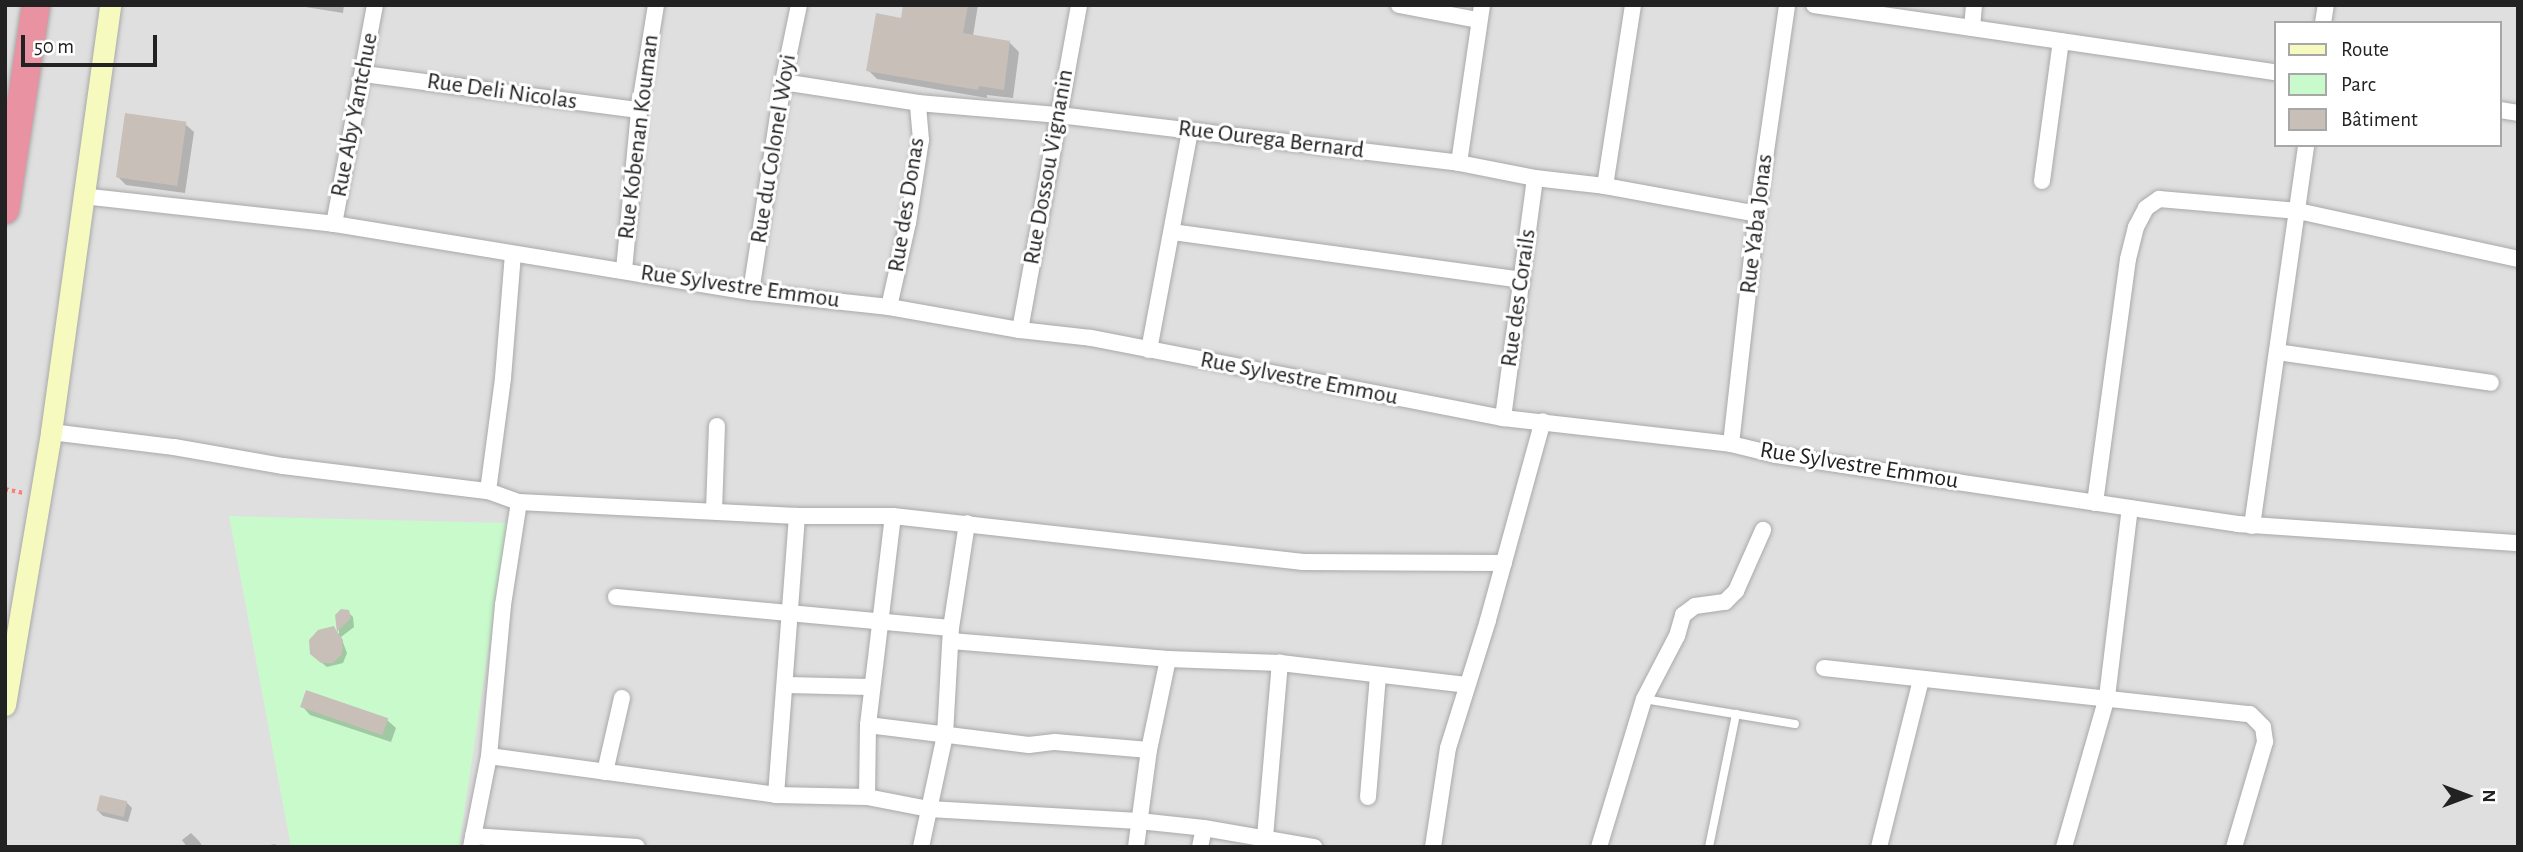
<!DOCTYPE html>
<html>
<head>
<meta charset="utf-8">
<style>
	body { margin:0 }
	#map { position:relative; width:2523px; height:852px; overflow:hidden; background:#f2efe9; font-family:"Alegreya Sans",sans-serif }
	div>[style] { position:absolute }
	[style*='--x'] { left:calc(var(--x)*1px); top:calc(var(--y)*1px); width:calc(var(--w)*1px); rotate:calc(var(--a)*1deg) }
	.residential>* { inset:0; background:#e0dfdf }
	.park>* { inset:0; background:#c8facc }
	.shadow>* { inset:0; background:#0003 }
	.building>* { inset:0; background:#c7bfb8; transform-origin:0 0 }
	.path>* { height:3.5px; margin-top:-1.75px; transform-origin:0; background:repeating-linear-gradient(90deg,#fa8072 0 3.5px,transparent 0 7px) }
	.roads { filter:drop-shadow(0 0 2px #a9a9a9) drop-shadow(0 0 2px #a9a9a9) }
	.lane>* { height:8px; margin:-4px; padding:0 4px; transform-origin:4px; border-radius:4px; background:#fff }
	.street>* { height:16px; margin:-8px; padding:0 8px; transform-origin:8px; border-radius:8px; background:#fff }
	.secondary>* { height:21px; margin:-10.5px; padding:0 10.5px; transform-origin:10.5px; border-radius:10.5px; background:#f7fabf }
	.highway>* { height:28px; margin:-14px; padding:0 14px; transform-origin:14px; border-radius:14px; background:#e892a2 }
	span { translate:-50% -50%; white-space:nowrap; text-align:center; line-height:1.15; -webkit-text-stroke:6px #fff; paint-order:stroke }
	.street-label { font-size:24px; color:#222 }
	.frame { position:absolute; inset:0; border:7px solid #222; pointer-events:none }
	.legend { position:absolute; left:2274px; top:21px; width:228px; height:126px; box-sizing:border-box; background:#fff; border:2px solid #a7a7a7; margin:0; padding:9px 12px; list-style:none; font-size:21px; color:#222 }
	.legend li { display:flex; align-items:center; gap:14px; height:35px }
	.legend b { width:35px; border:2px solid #a7a7a7 }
	.north { position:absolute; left:2432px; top:761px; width:70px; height:70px; -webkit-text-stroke:5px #fff; paint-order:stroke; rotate:90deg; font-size:19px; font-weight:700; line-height:28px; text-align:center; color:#222 }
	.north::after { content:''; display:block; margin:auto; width:24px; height:32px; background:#222; clip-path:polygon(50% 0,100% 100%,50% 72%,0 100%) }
	.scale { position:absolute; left:21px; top:35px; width:136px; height:32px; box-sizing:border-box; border:4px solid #222; border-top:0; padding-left:9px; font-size:21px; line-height:24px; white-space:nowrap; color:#222; -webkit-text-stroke:5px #fff; paint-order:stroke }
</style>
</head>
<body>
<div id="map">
	<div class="residential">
		<i style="clip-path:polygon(evenodd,5px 5px,2518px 5px,2518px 847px,5px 847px,5px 5px,2276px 23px,2500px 23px,2500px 145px,2276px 145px,2276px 23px)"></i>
	</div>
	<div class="park">
		<i style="clip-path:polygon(229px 516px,507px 523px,459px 847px,291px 847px)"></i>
	</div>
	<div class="shadow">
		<i style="clip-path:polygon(293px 5px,344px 5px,343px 13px)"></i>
		<i style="clip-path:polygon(905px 5px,978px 5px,973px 36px,1010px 43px,1019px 52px,1013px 98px,987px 95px,987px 98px,877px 79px,868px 70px,902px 20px)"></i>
		<i style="clip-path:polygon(185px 124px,194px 132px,185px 193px,126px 185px,118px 177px)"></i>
		<i style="clip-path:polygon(348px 612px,353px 617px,354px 627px,341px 637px,347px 653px,343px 663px,327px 667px,317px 659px,333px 628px,339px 634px,339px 613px)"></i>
		<i style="clip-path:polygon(302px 706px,387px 720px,396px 728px,391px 742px,310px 715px)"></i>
		<i style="clip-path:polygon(126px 802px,132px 808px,128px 822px,103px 816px,98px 811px)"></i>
		<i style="clip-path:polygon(191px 833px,199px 841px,203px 847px,187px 847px,182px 840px)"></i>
		<i style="clip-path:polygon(275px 844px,278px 847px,260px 847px)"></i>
	</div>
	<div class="building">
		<i style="clip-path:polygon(903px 5px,968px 5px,963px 33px,1010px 41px,1004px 90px,979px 86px,978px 90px,866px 71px,876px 13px,901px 18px)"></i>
		<i style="left:125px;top:113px;width:62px;height:65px;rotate:8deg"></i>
		<i style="clip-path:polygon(341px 609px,349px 610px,351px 618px,337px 632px,343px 640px,342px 654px,333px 663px,321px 663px,310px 654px,309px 640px,318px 630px,334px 626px,337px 632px,335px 615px)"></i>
		<i style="left:306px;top:690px;width:87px;height:18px;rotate:19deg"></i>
		<i style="left:100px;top:795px;width:28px;height:16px;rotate:13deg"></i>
	</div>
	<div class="path">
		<i style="--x:5;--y:489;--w:19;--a:12"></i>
	</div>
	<div class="roads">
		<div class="lane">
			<i style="--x:1644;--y:699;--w:153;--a:9.4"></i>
			<i style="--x:1709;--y:847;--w:136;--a:-78.5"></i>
		</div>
		<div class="street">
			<i style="--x:1399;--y:5;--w:80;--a:10.8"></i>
			<i style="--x:1814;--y:5;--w:467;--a:8.3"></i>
			<i style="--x:2323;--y:23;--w:18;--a:-81"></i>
			<i style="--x:1972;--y:28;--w:23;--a:-85"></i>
			<i style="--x:364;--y:74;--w:277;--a:7.5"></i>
			<i style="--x:783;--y:82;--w:137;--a:8.8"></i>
			<i style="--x:918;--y:103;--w:142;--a:4.9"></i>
			<i style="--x:1059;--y:115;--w:403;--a:6.8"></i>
			<i style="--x:1459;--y:163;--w:77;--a:11.2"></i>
			<i style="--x:1535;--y:178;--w:70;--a:6.5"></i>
			<i style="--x:1605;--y:186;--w:155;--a:10.4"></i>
			<i style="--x:2500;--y:110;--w:18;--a:9"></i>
			<i style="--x:1459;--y:163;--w:160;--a:-81.7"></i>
			<i style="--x:2042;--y:181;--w:141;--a:-82.3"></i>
			<i style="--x:1605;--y:186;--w:183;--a:-81.2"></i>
			<i style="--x:82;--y:196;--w:254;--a:6.3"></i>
			<i style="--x:334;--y:224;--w:423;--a:9.3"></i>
			<i style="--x:751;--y:292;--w:139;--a:6.2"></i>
			<i style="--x:889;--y:307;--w:133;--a:10"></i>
			<i style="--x:1020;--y:330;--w:71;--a:6.4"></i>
			<i style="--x:1091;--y:338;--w:420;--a:11"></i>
			<i style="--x:1503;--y:418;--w:229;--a:6.5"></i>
			<i style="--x:1731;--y:444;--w:46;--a:13.7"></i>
			<i style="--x:1776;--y:455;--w:467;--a:8.5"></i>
			<i style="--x:2238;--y:524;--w:281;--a:3.9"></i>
			<i style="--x:334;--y:224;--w:223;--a:-79.4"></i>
			<i style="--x:1172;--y:232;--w:353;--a:7.8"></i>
			<i style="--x:624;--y:270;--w:161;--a:-84.6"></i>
			<i style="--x:639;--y:110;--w:106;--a:-80.8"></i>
			<i style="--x:751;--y:292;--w:212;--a:-81.3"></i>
			<i style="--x:783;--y:82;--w:79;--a:-78.3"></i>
			<i style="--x:889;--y:307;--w:86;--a:-77.3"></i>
			<i style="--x:908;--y:223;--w:84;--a:-81.1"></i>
			<i style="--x:921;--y:140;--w:37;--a:-95"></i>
			<i style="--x:1020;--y:330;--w:330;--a:-79.7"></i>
			<i style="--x:1149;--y:350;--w:223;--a:-79.4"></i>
			<i style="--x:2277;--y:352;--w:216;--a:8.2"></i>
			<i style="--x:1503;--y:418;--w:242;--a:-82.4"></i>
			<i style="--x:51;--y:432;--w:124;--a:7"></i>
			<i style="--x:174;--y:447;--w:111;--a:9.9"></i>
			<i style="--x:283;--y:466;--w:207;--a:7"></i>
			<i style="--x:488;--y:491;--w:33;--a:20"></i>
			<i style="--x:1731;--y:444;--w:231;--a:-83.6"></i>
			<i style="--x:1757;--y:214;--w:211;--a:-81.8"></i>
			<i style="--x:488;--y:491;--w:114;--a:-82.4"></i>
			<i style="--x:503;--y:378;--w:124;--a:-85.4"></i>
			<i style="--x:2095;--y:503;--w:246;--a:-82.3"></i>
			<i style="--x:2128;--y:259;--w:33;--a:-76"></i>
			<i style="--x:2136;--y:227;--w:21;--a:-62"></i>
			<i style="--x:2146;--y:208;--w:16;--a:-35"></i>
			<i style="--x:2159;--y:199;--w:140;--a:4.9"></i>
			<i style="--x:2298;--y:211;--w:225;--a:12.3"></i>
			<i style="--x:714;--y:511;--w:85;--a:-88"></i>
			<i style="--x:2252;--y:526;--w:385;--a:-81.9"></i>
			<i style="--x:616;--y:597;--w:336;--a:5.3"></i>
			<i style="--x:951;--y:641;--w:218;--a:4.7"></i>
			<i style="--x:1168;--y:659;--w:112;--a:2"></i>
			<i style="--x:1280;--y:663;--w:188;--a:6.7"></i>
			<i style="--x:1824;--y:668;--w:428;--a:6.2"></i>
			<i style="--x:2250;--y:714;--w:18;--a:45"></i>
			<i style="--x:2263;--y:727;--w:15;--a:82"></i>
			<i style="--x:2265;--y:742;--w:109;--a:106.4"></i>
			<i style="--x:785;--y:685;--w:87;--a:1.3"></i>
			<i style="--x:868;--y:725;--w:162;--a:7.1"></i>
			<i style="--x:1029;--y:745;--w:26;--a:-7"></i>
			<i style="--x:1055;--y:742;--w:94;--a:4.9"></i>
			<i style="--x:489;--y:756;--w:290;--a:7.7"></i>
			<i style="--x:776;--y:795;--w:91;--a:1.3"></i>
			<i style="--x:867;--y:797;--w:63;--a:11"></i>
			<i style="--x:929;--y:809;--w:210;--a:3.3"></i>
			<i style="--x:1139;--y:821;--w:65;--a:6.1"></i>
			<i style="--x:1204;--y:828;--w:112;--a:9.8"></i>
			<i style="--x:605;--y:772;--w:76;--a:-77.1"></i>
			<i style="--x:776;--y:795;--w:280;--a:-85.7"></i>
			<i style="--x:867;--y:797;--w:72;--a:-89.2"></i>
			<i style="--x:868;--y:725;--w:210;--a:-83.2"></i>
			<i style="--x:1368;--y:797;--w:122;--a:-85.3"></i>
			<i style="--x:473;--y:836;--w:164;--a:3.8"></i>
			<i style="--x:1265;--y:837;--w:175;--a:-85.1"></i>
			<i style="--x:471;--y:847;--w:93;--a:-78.8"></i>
			<i style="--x:489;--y:756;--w:152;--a:-84.7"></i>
			<i style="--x:503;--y:605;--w:104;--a:-81.2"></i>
			<i style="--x:519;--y:502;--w:278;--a:2.9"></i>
			<i style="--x:797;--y:516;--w:96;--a:0"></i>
			<i style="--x:893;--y:516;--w:413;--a:6.4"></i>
			<i style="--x:1303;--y:562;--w:201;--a:0.3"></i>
			<i style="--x:921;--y:847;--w:115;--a:-77.9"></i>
			<i style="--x:945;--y:735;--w:107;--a:-86.8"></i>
			<i style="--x:951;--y:628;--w:106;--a:-81.3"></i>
			<i style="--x:1136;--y:847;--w:98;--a:-82.4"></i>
			<i style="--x:1149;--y:750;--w:93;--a:-78.2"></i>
			<i style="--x:1200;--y:847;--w:19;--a:-78"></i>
			<i style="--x:1433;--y:847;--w:100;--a:-81.4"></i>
			<i style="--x:1448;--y:748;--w:134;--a:-72.6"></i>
			<i style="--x:1488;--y:620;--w:206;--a:-74.6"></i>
			<i style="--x:1599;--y:847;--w:155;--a:-73.1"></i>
			<i style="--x:1644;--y:699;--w:71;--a:-62.4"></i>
			<i style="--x:1677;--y:636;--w:22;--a:-74"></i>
			<i style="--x:1683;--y:615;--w:15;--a:-37"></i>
			<i style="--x:1695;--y:606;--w:30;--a:-8"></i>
			<i style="--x:1725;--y:602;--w:16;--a:-45"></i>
			<i style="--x:1736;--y:591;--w:67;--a:-66.1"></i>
			<i style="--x:1879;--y:847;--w:172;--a:-75.9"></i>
			<i style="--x:2064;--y:847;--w:156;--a:-74"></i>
			<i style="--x:2107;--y:697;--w:190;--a:-83.1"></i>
		</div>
		<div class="secondary">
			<i style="--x:5;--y:705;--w:277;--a:-80.4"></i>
			<i style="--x:51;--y:432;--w:431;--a:-82.1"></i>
		</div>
		<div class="highway">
			<i style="--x:5;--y:210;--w:207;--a:-81.4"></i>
		</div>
	</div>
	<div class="street-label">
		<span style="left:502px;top:92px;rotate:8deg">Rue Deli Nicolas</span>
		<span style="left:355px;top:115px;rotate:-79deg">Rue Aby Yantchue</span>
		<span style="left:639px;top:137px;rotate:-83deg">Rue Kobenan Kouman</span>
		<span style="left:1271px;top:140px;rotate:7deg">Rue Ourega Bernard</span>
		<span style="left:774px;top:149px;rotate:-81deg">Rue du Colonel Woyi</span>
		<span style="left:1049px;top:167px;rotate:-80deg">Rue Dossou Vignanin</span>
		<span style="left:907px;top:205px;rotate:-81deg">Rue des Donas</span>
		<span style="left:1757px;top:224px;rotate:-83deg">Rue Yaba Jonas</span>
		<span style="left:740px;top:287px;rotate:8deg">Rue Sylvestre Emmou</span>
		<span style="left:1519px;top:298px;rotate:-82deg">Rue des Corails</span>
		<span style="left:1299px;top:379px;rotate:11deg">Rue Sylvestre Emmou</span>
		<span style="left:1859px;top:466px;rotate:9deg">Rue Sylvestre Emmou</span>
	</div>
	<div class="frame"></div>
	<ul class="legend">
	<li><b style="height:9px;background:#f7fabf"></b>Route</li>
	<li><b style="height:19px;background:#c8facc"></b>Parc</li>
	<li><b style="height:19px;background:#c7bfb8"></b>Bâtiment</li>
	</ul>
	<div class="north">N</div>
	<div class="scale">50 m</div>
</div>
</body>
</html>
